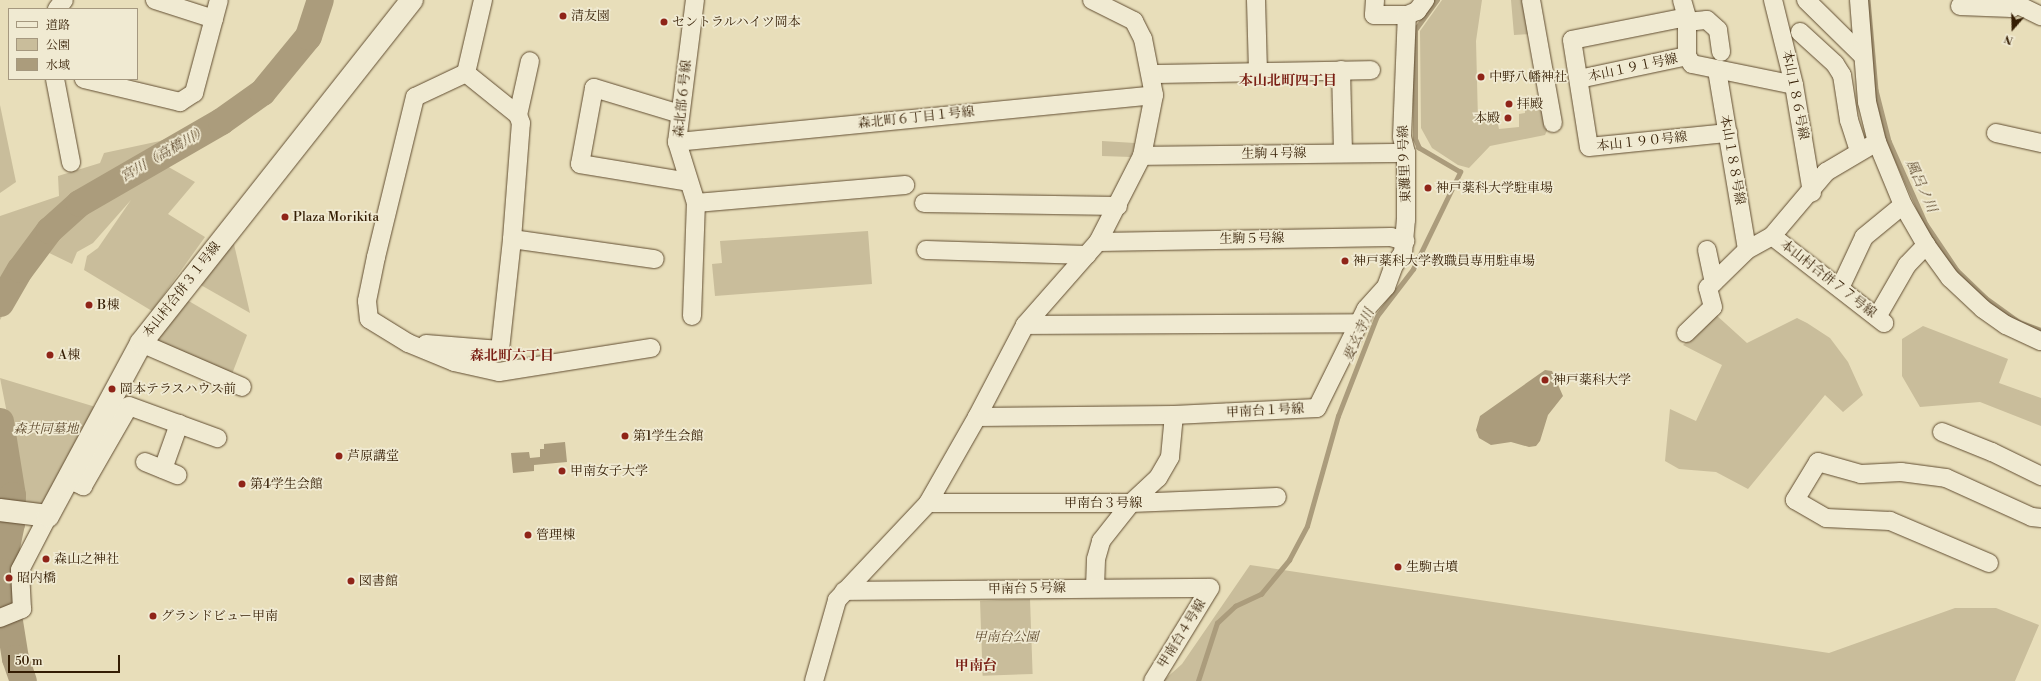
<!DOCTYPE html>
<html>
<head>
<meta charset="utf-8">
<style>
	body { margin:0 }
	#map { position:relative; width:2041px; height:681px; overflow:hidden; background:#e8deba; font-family:"Libre Bodoni","Noto Serif JP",serif }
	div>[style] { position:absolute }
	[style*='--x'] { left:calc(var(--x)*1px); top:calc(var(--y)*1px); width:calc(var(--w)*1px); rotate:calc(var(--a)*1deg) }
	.green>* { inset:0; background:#c9bd9b; transform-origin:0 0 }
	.water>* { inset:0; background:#ab9c7c }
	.stream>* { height:4.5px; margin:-2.25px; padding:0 2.25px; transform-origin:2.25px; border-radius:2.25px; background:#ab9c7c }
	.river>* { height:27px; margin:-13.5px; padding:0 13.5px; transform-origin:13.5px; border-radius:13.5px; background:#ab9c7c }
	.roads { filter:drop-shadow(0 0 1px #614d31) drop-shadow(0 0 1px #614d31) }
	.street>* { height:18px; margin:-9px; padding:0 9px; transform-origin:9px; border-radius:9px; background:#f0ead2 }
	.secondary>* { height:22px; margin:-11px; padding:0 11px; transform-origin:11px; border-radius:11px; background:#f0ead2 }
	.dots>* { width:11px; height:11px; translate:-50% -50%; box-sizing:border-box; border:2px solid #f0ead2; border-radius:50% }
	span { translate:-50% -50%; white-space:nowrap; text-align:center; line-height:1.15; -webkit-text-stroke:3.5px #f0ead2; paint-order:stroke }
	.poi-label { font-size:13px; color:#341d03 }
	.left { translate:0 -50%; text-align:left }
	.right { translate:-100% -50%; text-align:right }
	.street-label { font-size:13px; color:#341d03 }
	.park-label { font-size:13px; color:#614d31; font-style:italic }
	.neighbourhood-label { font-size:14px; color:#7a1f14; font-weight:700 }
	.water-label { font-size:14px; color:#5e492d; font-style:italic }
	.legend { position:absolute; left:8px; top:8px; width:130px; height:72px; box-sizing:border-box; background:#f0ead2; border:1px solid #a5987f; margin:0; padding:5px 7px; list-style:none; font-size:12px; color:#341d03 }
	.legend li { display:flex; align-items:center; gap:8px; height:20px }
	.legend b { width:20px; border:1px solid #a5987f }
	.north { position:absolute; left:1993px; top:8px; width:40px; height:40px; -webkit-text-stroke:3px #f0ead2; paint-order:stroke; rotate:200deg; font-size:11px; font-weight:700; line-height:16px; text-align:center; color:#341d03 }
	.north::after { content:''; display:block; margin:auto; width:14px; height:18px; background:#341d03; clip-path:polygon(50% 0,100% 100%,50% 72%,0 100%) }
	.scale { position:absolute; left:8px; top:655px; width:112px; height:18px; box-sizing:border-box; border:2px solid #341d03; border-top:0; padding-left:5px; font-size:12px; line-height:14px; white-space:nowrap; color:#341d03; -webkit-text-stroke:3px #f0ead2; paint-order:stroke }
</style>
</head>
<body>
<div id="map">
	<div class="green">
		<i style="clip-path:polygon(1442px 0,1482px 0,1476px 41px,1478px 120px,1497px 120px,1499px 129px,1519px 127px,1519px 114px,1525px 113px,1525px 98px,1540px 95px,1530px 34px,1514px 35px,1511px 0,1527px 0,1551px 122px,1545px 135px,1490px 146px,1469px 168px,1458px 165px,1432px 148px,1421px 128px,1420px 31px)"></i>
		<i style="clip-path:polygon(0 105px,16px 182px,0 193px)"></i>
		<i style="clip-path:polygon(219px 111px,228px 120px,165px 165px,195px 182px,168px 214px,205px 237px,152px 311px,84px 270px,87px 256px,98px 248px,131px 200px,93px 243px,77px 252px,72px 264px,41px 249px,0 320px,0 216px,59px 196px,58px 176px,100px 163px,104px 153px,160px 141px,199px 126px)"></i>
		<i style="clip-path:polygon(1102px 141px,1135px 143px,1131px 157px,1102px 156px)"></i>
		<i style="clip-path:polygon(868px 231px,872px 284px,715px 296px,712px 264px,722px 263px,720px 241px)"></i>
		<i style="clip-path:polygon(233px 240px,250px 313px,199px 284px)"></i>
		<i style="clip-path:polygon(187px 300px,247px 335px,232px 374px,151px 340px)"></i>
		<i style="clip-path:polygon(1715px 314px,1747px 343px,1797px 318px,1807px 323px,1830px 338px,1848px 362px,1863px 395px,1843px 412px,1825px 395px,1748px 489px,1716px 472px,1679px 469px,1665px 461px,1670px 409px,1696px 421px,1722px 365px,1683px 345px)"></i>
		<i style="clip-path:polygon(1923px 326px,2008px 359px,1999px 383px,2041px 398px,2041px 426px,1980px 402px,1920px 407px,1902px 376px,1902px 339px)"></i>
		<i style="clip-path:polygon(0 378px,99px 408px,48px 500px,38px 506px,21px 503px,16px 459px)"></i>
		<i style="clip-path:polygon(1250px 565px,1829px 653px,1955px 608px,1996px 608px,2039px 625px,2015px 681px,1163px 681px,1182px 664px)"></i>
		<i style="left:1030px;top:599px;width:75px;height:50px;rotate:88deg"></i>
	</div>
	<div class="water">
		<i style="clip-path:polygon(1545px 370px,1552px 371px,1563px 396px,1548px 415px,1540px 441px,1536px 446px,1529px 447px,1511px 442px,1491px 445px,1479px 438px,1476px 430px,1480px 416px)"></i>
		<i style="clip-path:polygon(565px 442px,567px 462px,534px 465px,534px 471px,513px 473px,511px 453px,529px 452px,530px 458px,540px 457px,540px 449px,544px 449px,544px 444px)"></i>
	</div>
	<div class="stream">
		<i style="--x:1868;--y:0;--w:90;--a:84.9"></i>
		<i style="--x:1876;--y:90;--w:53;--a:75.7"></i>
		<i style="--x:1889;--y:141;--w:91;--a:66"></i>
		<i style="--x:1926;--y:224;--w:55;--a:56"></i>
		<i style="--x:1957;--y:270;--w:40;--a:44"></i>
		<i style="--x:1986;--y:298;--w:41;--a:36"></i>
		<i style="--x:2019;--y:322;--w:23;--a:20"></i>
		<i style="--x:1198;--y:681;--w:61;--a:-71.9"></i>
		<i style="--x:1217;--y:623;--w:25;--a:-43"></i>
		<i style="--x:1235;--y:606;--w:29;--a:-25"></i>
		<i style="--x:1261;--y:594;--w:44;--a:-50.5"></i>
		<i style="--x:1289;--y:560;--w:38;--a:-62"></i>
		<i style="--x:1307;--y:526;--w:114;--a:-74.3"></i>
		<i style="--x:1338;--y:416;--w:107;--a:-68.7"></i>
		<i style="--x:1377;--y:316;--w:59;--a:-52.5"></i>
		<i style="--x:1413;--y:269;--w:108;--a:-64.1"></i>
		<i style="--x:1460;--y:172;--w:48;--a:-149.7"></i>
		<i style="--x:1419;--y:148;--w:10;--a:-114"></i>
		<i style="--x:1415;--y:139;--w:109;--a:-90"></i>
		<i style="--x:1415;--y:30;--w:37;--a:-54"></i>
	</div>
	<div class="river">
		<i style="--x:0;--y:303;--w:39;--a:-60"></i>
		<i style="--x:20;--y:269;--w:49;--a:-53.4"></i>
		<i style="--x:49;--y:230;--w:40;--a:-42"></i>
		<i style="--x:79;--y:203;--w:164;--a:-30"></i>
		<i style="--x:221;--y:121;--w:50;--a:-35.3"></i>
		<i style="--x:262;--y:92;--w:72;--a:-50.6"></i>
		<i style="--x:308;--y:36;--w:38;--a:-72"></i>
		<i style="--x:0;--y:421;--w:75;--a:80.8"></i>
		<i style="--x:12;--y:495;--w:28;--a:92"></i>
		<i style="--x:11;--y:523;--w:49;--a:101.8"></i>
		<i style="--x:1;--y:571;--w:88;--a:80.9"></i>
		<i style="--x:15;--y:658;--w:24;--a:71"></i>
	</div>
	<div class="roads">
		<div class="street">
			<i style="--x:155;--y:0;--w:62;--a:17.9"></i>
			<i style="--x:1256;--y:0;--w:71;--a:88.4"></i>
			<i style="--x:1375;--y:0;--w:15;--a:94"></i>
			<i style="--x:1374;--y:15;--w:33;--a:0"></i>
			<i style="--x:1407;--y:15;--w:11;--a:-22"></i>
			<i style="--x:1417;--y:11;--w:14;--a:-54"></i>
			<i style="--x:1531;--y:0;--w:125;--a:79.9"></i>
			<i style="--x:1682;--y:0;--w:18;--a:74"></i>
			<i style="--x:1687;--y:17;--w:39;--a:90"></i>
			<i style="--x:1687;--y:56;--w:9;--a:58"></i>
			<i style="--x:1692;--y:64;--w:104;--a:11.6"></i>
			<i style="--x:1773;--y:0;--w:88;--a:76.1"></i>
			<i style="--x:1794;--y:85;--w:109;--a:80.5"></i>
			<i style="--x:1806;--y:0;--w:80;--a:44.5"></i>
			<i style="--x:1859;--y:0;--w:102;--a:85.5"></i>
			<i style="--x:1867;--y:102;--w:41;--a:76"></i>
			<i style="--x:1877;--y:142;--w:68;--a:67.6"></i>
			<i style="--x:1903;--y:205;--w:46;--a:60.1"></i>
			<i style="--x:1926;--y:245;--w:41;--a:54"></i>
			<i style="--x:1950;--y:278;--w:45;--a:43.2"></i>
			<i style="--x:1983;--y:309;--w:28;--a:35"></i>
			<i style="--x:2006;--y:325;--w:38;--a:25"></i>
			<i style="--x:2014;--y:3;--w:30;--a:26"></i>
			<i style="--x:1960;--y:6;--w:52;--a:2.2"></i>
			<i style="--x:2012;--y:8;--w:9;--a:-69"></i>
			<i style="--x:57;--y:9;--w:11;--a:-52"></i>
			<i style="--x:1687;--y:17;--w:117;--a:168.7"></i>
			<i style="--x:1572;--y:40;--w:108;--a:81"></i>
			<i style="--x:1589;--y:147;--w:140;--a:-5.8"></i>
			<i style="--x:1687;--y:22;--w:20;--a:-6"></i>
			<i style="--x:1707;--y:20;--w:15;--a:42"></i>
			<i style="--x:1718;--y:30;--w:22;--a:82"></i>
			<i style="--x:1800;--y:32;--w:47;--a:42.4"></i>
			<i style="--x:1835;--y:64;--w:13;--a:58"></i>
			<i style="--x:1842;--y:75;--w:46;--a:81.2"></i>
			<i style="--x:1849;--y:120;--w:33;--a:72"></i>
			<i style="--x:1341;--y:70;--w:83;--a:88.6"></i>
			<i style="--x:1717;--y:70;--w:182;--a:80.5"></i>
			<i style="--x:466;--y:73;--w:56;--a:154.8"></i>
			<i style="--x:415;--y:97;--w:165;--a:103.7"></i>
			<i style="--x:376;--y:257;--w:45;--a:101.6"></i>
			<i style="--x:367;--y:301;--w:18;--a:84"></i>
			<i style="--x:369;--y:319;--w:46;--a:31.6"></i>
			<i style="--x:408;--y:343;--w:50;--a:22.4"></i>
			<i style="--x:454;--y:362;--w:46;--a:12.5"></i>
			<i style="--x:499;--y:372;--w:154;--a:-9"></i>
			<i style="--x:466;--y:73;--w:75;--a:-76.9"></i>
			<i style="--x:1152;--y:74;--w:219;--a:-1"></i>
			<i style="--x:55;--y:79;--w:85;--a:79.1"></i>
			<i style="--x:84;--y:79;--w:99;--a:13.5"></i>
			<i style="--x:180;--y:102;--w:17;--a:-33"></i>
			<i style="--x:194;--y:93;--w:96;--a:-75"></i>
			<i style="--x:1579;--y:79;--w:110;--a:-12"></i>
			<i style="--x:680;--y:114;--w:90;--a:-163.2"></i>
			<i style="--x:594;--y:88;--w:77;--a:100.4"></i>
			<i style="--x:580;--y:164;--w:110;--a:9.4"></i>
			<i style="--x:518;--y:115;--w:55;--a:-77.5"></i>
			<i style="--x:1996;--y:133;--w:46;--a:12.5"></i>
			<i style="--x:677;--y:142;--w:479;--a:-5.6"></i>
			<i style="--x:1142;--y:156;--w:264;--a:-0.7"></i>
			<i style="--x:696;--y:203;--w:210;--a:-4.9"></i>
			<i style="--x:924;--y:203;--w:194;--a:0.9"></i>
			<i style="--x:1772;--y:236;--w:142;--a:37.8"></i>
			<i style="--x:512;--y:239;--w:144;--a:8"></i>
			<i style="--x:1098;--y:242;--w:293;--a:-1"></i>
			<i style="--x:1391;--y:237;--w:15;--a:16"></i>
			<i style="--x:926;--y:250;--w:161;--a:1.8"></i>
			<i style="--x:1707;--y:250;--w:33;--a:78"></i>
			<i style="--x:1840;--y:288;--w:56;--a:-64.8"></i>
			<i style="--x:1864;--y:237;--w:50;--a:-39.4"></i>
			<i style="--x:692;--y:316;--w:113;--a:-88"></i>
			<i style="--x:696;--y:203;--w:64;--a:-107.3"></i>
			<i style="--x:677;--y:142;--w:143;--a:-82.8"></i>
			<i style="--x:1877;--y:317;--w:60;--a:-60"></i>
			<i style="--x:1907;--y:265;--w:28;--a:-46"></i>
			<i style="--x:1025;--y:325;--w:334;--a:-0.3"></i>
			<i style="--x:1686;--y:333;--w:37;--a:-44"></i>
			<i style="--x:1713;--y:307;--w:20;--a:-105"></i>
			<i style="--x:1708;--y:288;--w:54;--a:-44.3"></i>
			<i style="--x:1747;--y:250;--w:29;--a:-29"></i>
			<i style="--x:1772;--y:236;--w:84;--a:-49.8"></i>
			<i style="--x:1826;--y:172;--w:59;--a:-30.5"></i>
			<i style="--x:141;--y:343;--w:110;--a:23.5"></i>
			<i style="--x:426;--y:344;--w:74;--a:4.6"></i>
			<i style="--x:500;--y:350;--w:112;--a:-83.8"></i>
			<i style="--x:512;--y:239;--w:116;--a:-85.6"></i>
			<i style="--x:521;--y:123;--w:9;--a:-111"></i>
			<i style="--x:518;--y:115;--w:67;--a:-141.1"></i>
			<i style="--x:977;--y:417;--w:197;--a:-0.6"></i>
			<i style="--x:1174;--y:415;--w:143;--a:-2.8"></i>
			<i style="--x:1317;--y:408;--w:110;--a:-63.7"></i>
			<i style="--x:1366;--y:309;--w:30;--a:-48"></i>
			<i style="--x:1386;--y:287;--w:23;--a:-70"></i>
			<i style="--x:1394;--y:265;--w:15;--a:-53"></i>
			<i style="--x:1403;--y:253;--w:33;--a:-85"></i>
			<i style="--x:1406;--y:220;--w:67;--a:-90"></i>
			<i style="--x:1406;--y:153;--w:16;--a:-104"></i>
			<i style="--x:1402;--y:137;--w:122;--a:-87.7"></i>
			<i style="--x:1942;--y:432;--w:54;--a:21.8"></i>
			<i style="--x:1992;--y:452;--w:55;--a:26.1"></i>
			<i style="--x:145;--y:462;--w:35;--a:22"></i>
			<i style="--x:163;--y:469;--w:48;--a:-70.4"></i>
			<i style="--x:68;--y:479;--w:17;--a:25"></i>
			<i style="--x:83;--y:486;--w:92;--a:-60.1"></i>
			<i style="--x:129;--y:406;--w:94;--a:20"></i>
			<i style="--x:928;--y:503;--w:203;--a:0"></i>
			<i style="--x:1131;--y:503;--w:146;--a:-2.4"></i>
			<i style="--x:1989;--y:563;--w:108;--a:-157"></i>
			<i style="--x:1890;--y:521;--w:64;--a:-177.3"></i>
			<i style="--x:1826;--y:518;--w:36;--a:-150"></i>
			<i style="--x:1795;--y:500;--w:44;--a:-58.8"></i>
			<i style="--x:1818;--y:462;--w:45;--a:15.6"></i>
			<i style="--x:1861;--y:474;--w:40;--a:-2.9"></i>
			<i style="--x:1901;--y:472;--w:45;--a:7.6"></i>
			<i style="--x:1946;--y:478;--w:94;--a:24.4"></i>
			<i style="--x:2032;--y:517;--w:9;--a:6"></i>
			<i style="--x:1095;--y:588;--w:29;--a:-88"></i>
			<i style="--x:1096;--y:559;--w:19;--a:-74"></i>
			<i style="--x:1101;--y:541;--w:48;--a:-51.7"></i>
			<i style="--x:1131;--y:503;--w:37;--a:-43"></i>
			<i style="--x:1158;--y:478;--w:24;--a:-60"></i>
			<i style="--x:1170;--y:457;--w:42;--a:-84.6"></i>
			<i style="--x:844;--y:591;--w:366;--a:-0.5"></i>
			<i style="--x:0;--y:618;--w:24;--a:-22"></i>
			<i style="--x:22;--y:609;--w:39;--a:-93"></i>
			<i style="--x:20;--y:570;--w:61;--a:-62.6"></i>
			<i style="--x:814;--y:681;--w:84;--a:-74.1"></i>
			<i style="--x:837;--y:600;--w:133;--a:-46.8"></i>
			<i style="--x:928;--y:503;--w:99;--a:-60.3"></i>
			<i style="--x:977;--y:417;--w:104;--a:-62.4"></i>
			<i style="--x:1025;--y:325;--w:111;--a:-48.7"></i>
			<i style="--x:1098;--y:242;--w:97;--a:-62.9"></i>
			<i style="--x:1142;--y:156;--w:62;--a:-78.9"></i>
			<i style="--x:1154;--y:95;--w:57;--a:-101.1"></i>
			<i style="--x:1143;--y:39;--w:20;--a:-117"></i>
			<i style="--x:1134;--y:21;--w:47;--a:-153.4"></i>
			<i style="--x:1153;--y:681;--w:109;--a:-58.5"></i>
		</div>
		<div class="secondary">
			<i style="--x:0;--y:510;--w:48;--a:7.1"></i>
			<i style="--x:48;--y:516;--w:196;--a:-61.7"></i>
			<i style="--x:141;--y:343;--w:437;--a:-51.7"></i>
		</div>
	</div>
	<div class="dots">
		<i style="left:563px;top:16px;background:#8f2418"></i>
		<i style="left:664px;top:22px;background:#8f2418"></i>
		<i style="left:1481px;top:77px;background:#8f2418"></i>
		<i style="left:1509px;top:104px;background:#8f2418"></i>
		<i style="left:1508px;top:118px;background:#8f2418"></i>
		<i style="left:1428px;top:188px;background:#8f2418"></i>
		<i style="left:285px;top:217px;background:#8f2418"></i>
		<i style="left:1345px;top:261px;background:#8f2418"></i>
		<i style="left:89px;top:305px;background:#8f2418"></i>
		<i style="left:50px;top:355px;background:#8f2418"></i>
		<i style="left:1545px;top:380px;background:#8f2418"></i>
		<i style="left:112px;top:389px;background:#8f2418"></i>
		<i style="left:625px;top:436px;background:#8f2418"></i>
		<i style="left:339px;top:456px;background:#8f2418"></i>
		<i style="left:562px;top:471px;background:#8f2418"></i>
		<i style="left:242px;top:484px;background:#8f2418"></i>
		<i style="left:528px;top:535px;background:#8f2418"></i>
		<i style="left:46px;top:559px;background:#8f2418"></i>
		<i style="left:1398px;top:567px;background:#8f2418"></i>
		<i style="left:9px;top:578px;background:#8f2418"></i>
		<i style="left:351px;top:581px;background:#8f2418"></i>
		<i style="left:153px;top:616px;background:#8f2418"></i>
	</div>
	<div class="poi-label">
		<span class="left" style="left:571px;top:16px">清友園</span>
		<span class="left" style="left:672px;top:22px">セントラルハイツ岡本</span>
		<span class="left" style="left:1489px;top:77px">中野八幡神社</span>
		<span class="left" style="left:1517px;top:104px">拝殿</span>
		<span class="right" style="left:1500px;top:118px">本殿</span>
		<span class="left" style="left:1436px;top:188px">神戸薬科大学駐車場</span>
		<span class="left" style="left:293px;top:217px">Plaza Morikita</span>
		<span class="left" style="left:1353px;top:261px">神戸薬科大学教職員専用駐車場</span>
		<span class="left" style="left:97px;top:305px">B棟</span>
		<span class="left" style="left:58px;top:355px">A棟</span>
		<span class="left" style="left:1553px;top:380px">神戸薬科大学</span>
		<span class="left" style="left:120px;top:389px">岡本テラスハウス前</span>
		<span class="left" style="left:633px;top:436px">第1学生会館</span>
		<span class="left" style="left:347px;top:456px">芦原講堂</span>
		<span class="left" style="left:570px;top:471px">甲南女子大学</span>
		<span class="left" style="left:250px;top:484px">第4学生会館</span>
		<span class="left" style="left:536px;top:535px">管理棟</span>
		<span class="left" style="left:54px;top:559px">森山之神社</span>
		<span class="left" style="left:1406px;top:567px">生駒古墳</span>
		<span class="left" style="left:17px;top:578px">昭内橋</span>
		<span class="left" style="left:359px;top:581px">図書館</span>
		<span class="left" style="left:161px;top:616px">グランドビュー甲南</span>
	</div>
	<div class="street-label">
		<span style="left:1633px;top:68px;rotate:-12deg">本山１９１号線</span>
		<span style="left:1795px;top:95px;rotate:79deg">本山１８６号線</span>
		<span style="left:683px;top:99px;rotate:-84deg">森北部６号線</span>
		<span style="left:916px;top:118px;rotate:-6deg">森北町６丁目１号線</span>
		<span style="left:1642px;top:142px;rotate:-6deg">本山１９０号線</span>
		<span style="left:1274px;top:154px;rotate:-1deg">生駒４号線</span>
		<span style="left:1732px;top:160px;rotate:80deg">本山１８８号線</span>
		<span style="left:1405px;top:164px;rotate:-92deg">東灘里９号線</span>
		<span style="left:1252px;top:239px;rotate:-1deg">生駒５号線</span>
		<span style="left:1828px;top:279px;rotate:38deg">本山村合併７７号線</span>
		<span style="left:182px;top:290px;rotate:-52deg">本山村合併３１号線</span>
		<span style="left:1265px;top:411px;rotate:-3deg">甲南台１号線</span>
		<span style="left:1103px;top:503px">甲南台３号線</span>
		<span style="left:1027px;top:589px;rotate:-1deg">甲南台５号線</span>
		<span style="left:1182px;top:634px;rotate:-58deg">甲南台４号線</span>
	</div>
	<div class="park-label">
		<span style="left:46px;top:429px">森共同墓地</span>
		<span style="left:1006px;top:637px">甲南台公園</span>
	</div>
	<div class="neighbourhood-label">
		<span style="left:1288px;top:81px">本山北町四丁目</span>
		<span style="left:512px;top:356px">森北町六丁目</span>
		<span style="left:976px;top:666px">甲南台</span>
	</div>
	<div class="water-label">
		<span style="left:164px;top:154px;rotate:-30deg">宮川（高橋川）</span>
		<span style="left:1921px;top:186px;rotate:66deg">風呂ノ川</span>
		<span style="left:1359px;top:335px;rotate:-66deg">要玄寺川</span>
	</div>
	<ul class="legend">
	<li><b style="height:5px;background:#f0ead2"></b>道路</li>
	<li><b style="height:11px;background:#c9bd9b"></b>公園</li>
	<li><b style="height:11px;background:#ab9c7c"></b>水域</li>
	</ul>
	<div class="north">N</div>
	<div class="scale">50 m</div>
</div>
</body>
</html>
